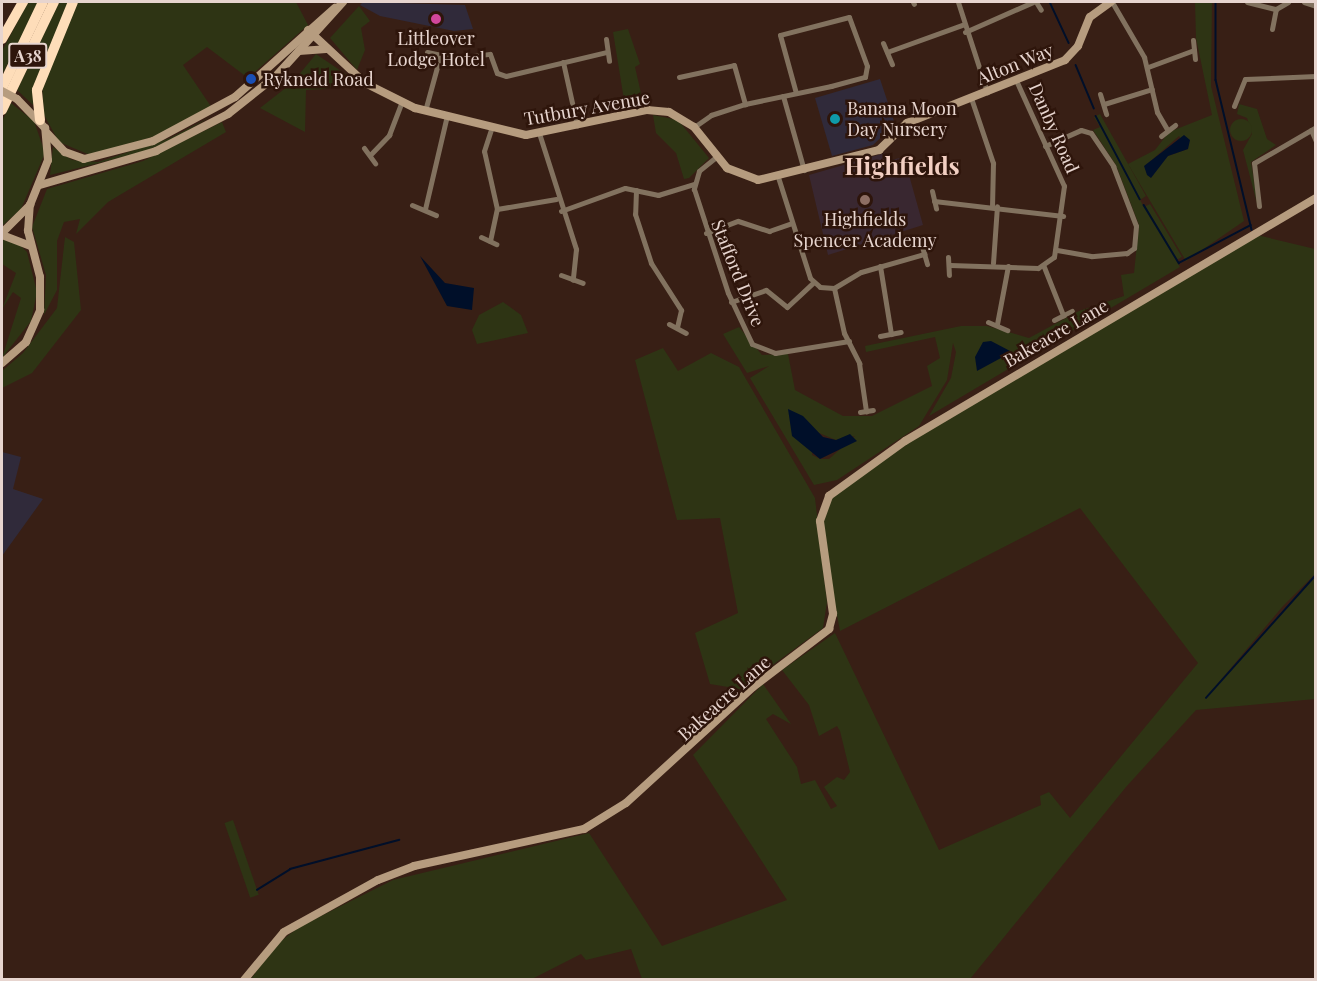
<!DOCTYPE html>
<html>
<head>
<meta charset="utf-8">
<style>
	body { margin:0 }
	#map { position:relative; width:1317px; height:981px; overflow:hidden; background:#381f15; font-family:"Playfair Display",serif }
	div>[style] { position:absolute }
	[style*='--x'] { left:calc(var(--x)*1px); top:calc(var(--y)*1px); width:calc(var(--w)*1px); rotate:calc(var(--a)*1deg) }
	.commercial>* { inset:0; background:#302a3a }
	.education>* { inset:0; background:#392730 }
	.green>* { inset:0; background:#2e3414; transform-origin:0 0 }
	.round { border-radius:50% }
	.water>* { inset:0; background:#000f29 }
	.stream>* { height:1.5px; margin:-0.75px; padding:0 0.75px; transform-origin:0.75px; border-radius:0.75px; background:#000f29 }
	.street>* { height:5px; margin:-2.5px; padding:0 2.5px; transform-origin:2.5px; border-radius:2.5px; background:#82725f }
	.secondary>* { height:8px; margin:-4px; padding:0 4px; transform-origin:4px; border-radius:4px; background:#b69c7f }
	.highway>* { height:10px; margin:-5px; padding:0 5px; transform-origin:5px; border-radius:5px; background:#feddb9 }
	.secondary-bridge>* { height:8px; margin:-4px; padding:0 4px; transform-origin:4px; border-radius:4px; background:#b69c7f }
	.dots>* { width:16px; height:16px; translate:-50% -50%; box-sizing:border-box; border:3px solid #2e150b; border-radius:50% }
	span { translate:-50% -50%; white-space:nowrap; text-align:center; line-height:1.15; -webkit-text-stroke:5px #2e150b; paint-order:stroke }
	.shield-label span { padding:2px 4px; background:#2e150b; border:2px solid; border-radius:4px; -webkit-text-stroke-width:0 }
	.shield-label { font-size:16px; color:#e7d5cf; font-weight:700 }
	.poi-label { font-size:18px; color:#e7d5cf }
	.left { translate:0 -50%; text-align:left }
	.street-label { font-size:18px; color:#e7d5cf }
	.district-label { font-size:24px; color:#f2cfc2; font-weight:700 }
	.frame { position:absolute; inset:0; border:3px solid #e7d5cf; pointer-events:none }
</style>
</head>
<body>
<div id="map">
	<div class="commercial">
		<i style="clip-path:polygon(363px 2px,465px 5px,473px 29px,454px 31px,380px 16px,360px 5px)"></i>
		<i style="clip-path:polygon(880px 79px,895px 124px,873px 145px,832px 156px,815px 98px)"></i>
		<i style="clip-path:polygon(2px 452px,21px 457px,13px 489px,43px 499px,2px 556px)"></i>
	</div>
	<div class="education">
		<i style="clip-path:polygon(885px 153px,887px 161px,904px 157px,923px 225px,828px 255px,809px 175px)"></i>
	</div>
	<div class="green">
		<i style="clip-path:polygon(28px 2px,40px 2px,2px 75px,2px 51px)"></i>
		<i style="clip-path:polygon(59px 2px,69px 2px,33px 105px,17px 90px)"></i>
		<i style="clip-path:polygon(77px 2px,296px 2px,308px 25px,248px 78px,207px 47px,183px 65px,212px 108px,156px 136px,90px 155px,59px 142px,44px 115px,42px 85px)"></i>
		<i style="clip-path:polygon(evenodd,1195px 2px,1212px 2px,1211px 86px,1244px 221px,1186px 261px,1128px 164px,1155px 150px,1169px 132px,1212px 115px,1196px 38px,1195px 2px,1179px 136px,1188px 149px,1168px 156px,1153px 171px,1145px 166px,1179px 136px)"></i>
		<i style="clip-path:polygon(359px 6px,370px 21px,361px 28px,365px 50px,357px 70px,330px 38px)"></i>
		<i style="clip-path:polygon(628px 29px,640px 64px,635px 67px,643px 102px,633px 104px,628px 98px,625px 106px,613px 32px)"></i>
		<i style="clip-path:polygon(316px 54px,350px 77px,326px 89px,306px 90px,305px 132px,260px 108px,292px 83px)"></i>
		<i style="clip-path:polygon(11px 103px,34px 121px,45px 153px,21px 209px,2px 226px,2px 121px)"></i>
		<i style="clip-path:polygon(1239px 104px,1257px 109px,1267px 139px,1276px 145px,1251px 162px,1259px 211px,1243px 150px,1252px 134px,1247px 118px,1237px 114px)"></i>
		<i style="clip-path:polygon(evenodd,1100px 114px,1146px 196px,1140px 200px,1144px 207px,1150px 204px,1182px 257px,1176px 260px,1180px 267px,929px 416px,951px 378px,956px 352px,953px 343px,947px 380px,919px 426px,837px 480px,814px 485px,750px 378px,769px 366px,747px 373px,723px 334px,739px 327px,762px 355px,788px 354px,795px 390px,843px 416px,872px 416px,932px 386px,927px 366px,940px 358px,935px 337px,866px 352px,865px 346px,961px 326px,987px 326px,1029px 338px,1079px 311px,1124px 296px,1121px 275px,1134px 273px,1139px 225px,1116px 165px,1093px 130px,1100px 127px,1094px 117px,1100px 114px,812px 430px,836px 440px,855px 436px,829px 459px,820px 459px,812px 455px,812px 430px)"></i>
		<i style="clip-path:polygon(653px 115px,678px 120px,709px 158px,689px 178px,684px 179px,676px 153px,656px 133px)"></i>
		<i style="clip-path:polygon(212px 116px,165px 144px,144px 152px,50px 175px,53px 147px,72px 160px,98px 162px,170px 138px)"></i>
		<i class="round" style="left:1230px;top:119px;width:22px;height:22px"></i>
		<i style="clip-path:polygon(222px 122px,226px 132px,108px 202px,76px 234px,80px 219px,64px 222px,57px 241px,57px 290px,44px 315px,46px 275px,32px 227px,47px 189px,143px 161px)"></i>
		<i style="clip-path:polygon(1257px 235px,1315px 249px,1315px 574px,1283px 606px,1204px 700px,1315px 577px,1315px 699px,1196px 710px,1126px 787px,970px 979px,642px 979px,631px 949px,586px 960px,581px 954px,532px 979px,250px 980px,276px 945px,299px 927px,393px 880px,589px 833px,662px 946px,787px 900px,693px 755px,763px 684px,791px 724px,773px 714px,766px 719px,797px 767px,801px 784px,815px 780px,831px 809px,837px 806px,824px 787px,837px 777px,844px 780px,850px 772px,840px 731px,837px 726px,819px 736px,809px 705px,782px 670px,835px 633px,939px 850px,1041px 805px,1040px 796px,1049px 792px,1070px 818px,1198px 663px,1080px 508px,840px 631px,821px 532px,825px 501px,888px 452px)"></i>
		<i style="clip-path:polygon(65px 237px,74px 242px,81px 310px,32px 373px,2px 388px,2px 371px,23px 353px,57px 308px)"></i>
		<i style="clip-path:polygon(2px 240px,15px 240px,27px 252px,37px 292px,31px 321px,2px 358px,21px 298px,13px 292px,2px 309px,16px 273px,2px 264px)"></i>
		<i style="clip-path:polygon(503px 302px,521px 315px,528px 333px,477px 344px,472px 330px,479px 315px)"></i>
		<i style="clip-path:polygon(663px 348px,678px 371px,711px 353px,739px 367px,815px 498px,827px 602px,823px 628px,740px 689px,710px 684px,695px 633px,738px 613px,720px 518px,677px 520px,635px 360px)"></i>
		<i style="left:233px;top:820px;width:79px;height:9px;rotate:71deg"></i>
	</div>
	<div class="water">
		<i style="clip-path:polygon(1184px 135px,1190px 140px,1188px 149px,1168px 156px,1151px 178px,1147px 175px,1144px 166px)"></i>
		<i style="clip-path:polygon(420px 256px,445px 283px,474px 288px,472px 310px,447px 306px)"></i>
		<i style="clip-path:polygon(991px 341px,1012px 352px,977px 371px,975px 357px,983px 342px)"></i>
		<i style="clip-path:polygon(788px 409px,803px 416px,823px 437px,836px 440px,850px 434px,857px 441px,820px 459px,792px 436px)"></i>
	</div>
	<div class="stream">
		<i style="--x:1050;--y:2;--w:45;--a:65.1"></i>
		<i style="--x:1216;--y:2;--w:78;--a:90"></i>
		<i style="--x:1216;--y:80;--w:154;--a:76.5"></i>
		<i style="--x:1076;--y:65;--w:47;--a:67.3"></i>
		<i style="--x:1096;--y:116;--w:94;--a:62.1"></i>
		<i style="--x:1144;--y:205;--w:68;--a:58.9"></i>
		<i style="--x:1179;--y:263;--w:81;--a:-27.8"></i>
		<i style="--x:1206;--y:698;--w:165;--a:-48.2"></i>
		<i style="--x:257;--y:890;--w:39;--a:-32"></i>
		<i style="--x:290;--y:869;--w:113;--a:-14.9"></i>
	</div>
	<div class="street">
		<i style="--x:913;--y:2;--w:2;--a:63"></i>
		<i style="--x:958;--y:2;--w:95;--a:72.1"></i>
		<i style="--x:1036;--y:2;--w:9;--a:58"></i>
		<i style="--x:1112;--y:2;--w:64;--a:59.8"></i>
		<i style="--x:1144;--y:57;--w:57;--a:76.7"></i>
		<i style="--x:1157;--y:112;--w:20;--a:60"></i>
		<i style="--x:1247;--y:2;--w:30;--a:14"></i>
		<i style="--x:1304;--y:2;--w:13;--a:18"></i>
		<i style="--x:1272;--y:29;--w:20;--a:-79"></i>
		<i style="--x:1276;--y:9;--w:14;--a:-30"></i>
		<i style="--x:965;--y:32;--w:74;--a:-23.8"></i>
		<i style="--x:606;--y:39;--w:22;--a:82"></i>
		<i style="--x:1193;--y:40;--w:19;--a:84"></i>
		<i style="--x:883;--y:43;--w:23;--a:67"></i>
		<i style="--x:427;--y:52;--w:30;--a:12"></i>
		<i style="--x:456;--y:58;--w:34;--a:-7"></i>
		<i style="--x:490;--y:54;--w:20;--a:70"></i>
		<i style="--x:497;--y:73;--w:9;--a:18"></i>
		<i style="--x:506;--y:76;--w:104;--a:-13.4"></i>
		<i style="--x:887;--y:52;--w:80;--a:-19.8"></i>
		<i style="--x:563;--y:62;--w:65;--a:77.5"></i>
		<i style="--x:1148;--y:67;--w:49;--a:-20.3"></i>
		<i style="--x:679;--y:77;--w:56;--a:-12.3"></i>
		<i style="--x:734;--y:65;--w:41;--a:74.2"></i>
		<i style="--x:1100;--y:94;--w:21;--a:73"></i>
		<i style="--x:783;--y:96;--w:77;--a:74.2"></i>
		<i style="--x:971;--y:98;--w:69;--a:71.3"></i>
		<i style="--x:993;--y:163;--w:43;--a:91.3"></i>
		<i style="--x:1104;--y:104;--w:50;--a:-17.4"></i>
		<i style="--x:1234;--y:106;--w:29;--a:-68"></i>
		<i style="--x:1245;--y:79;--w:71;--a:-2.4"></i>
		<i style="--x:425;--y:111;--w:57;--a:-74.7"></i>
		<i style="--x:694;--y:127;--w:21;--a:-35"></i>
		<i style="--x:711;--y:115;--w:36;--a:-18"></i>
		<i style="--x:745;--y:104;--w:88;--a:-11.8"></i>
		<i style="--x:831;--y:86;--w:35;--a:-15"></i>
		<i style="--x:865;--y:77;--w:11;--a:-80"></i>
		<i style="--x:867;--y:66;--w:52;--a:-110.2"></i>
		<i style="--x:849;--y:17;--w:71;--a:165.4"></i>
		<i style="--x:780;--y:35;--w:60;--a:74.6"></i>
		<i style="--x:1311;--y:130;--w:12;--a:66"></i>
		<i style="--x:539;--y:133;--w:122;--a:72.3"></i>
		<i style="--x:576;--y:249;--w:31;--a:96"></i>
		<i style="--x:1161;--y:136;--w:18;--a:-38"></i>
		<i style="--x:1045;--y:146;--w:39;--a:-24"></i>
		<i style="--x:1081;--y:130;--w:10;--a:17"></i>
		<i style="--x:1091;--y:133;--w:40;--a:56"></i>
		<i style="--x:1113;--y:166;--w:64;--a:69"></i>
		<i style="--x:1136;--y:226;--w:22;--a:95"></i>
		<i style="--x:1134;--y:248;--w:9;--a:144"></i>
		<i style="--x:1127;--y:253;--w:36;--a:175"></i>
		<i style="--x:1091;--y:256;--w:36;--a:-170"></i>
		<i style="--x:364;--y:148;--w:19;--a:54"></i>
		<i style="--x:370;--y:155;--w:28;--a:-46"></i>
		<i style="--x:389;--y:135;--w:34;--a:-69"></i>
		<i style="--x:716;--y:157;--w:22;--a:141"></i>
		<i style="--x:699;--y:171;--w:19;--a:106"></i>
		<i style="--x:694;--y:189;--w:109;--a:71.9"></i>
		<i style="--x:728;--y:293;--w:56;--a:64.8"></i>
		<i style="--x:752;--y:344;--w:25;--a:21"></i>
		<i style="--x:775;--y:353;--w:75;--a:-9.2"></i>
		<i style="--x:778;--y:177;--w:106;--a:72.4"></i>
		<i style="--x:810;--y:278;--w:13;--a:42"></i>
		<i style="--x:820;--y:287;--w:14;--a:4"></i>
		<i style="--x:834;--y:288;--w:31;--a:-31"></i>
		<i style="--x:861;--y:272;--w:66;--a:-15.9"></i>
		<i style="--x:636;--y:190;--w:24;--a:92"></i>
		<i style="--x:635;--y:214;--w:52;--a:71.9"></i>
		<i style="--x:651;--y:263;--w:56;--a:57.4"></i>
		<i style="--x:681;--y:310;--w:18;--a:103"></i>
		<i style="--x:932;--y:191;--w:18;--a:77"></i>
		<i style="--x:934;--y:201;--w:130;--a:6.6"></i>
		<i style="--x:412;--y:205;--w:26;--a:23"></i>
		<i style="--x:1259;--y:206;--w:43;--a:-96.6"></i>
		<i style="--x:1254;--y:163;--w:72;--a:-30.1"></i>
		<i style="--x:425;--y:209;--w:97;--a:-76.8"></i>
		<i style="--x:497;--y:209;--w:60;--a:-9.6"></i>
		<i style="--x:561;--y:211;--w:68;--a:-19.8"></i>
		<i style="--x:625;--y:188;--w:34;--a:12"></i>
		<i style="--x:658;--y:195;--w:38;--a:-17"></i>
		<i style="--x:706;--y:233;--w:34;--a:-21"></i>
		<i style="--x:738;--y:221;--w:33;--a:18"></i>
		<i style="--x:769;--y:231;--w:24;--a:-19"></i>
		<i style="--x:481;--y:237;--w:17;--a:25"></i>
		<i style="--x:490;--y:241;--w:33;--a:-78"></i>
		<i style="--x:497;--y:209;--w:59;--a:-102.6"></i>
		<i style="--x:484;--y:151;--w:26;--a:-72"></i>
		<i style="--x:921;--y:243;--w:22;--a:74"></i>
		<i style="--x:948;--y:257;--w:18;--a:87"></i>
		<i style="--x:993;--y:263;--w:57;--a:-86"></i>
		<i style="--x:950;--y:265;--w:88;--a:2"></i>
		<i style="--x:1038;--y:268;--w:19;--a:-35"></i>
		<i style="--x:1054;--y:257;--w:72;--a:-82"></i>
		<i style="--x:1064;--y:186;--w:116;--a:-114.4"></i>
		<i style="--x:880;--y:266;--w:69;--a:80.8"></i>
		<i style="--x:1044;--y:267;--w:52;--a:68.4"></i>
		<i style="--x:561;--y:275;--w:23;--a:20"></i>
		<i style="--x:834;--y:288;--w:46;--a:77.5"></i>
		<i style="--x:844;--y:333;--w:34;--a:63"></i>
		<i style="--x:859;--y:363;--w:49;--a:81.7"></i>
		<i style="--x:731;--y:302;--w:37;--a:-19"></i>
		<i style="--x:766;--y:290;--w:27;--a:39"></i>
		<i style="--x:787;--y:307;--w:35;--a:-43"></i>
		<i style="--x:1054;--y:320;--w:20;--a:-27"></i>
		<i style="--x:988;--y:322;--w:21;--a:23"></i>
		<i style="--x:669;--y:324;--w:19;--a:28"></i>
		<i style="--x:997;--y:324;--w:59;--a:-79.3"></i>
		<i style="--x:880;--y:336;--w:21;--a:-11"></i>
		<i style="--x:860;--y:412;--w:13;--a:-9"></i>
	</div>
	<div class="secondary">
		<i style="--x:308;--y:30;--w:78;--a:42.9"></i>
		<i style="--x:365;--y:83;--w:56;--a:26.6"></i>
		<i style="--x:415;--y:108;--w:114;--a:13.7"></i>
		<i style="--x:526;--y:135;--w:124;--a:-11.7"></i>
		<i style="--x:647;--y:110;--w:22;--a:5"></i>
		<i style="--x:669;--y:112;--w:29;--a:31"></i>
		<i style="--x:694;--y:127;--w:53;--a:51.2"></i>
		<i style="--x:727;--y:168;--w:33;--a:21"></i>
		<i style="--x:758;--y:180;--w:125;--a:-13.9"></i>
		<i style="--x:879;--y:150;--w:39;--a:-44"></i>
		<i style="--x:907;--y:123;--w:170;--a:-21.7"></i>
		<i style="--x:1065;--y:60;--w:19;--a:-47"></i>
		<i style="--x:1078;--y:46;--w:31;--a:-68"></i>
		<i style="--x:1090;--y:17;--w:26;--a:-36"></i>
		<i style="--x:299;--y:51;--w:27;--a:-4"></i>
		<i style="--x:47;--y:133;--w:26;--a:47"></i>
		<i style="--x:65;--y:152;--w:20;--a:20"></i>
		<i style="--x:84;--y:159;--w:71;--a:-14.6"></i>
		<i style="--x:153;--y:141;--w:93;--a:-28.2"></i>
		<i style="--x:235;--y:97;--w:134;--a:-41.7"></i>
		<i style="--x:40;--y:185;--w:121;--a:-16.3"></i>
		<i style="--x:156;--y:151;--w:81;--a:-27.2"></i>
		<i style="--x:228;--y:114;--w:61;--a:-38.4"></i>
		<i style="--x:276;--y:76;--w:100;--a:-47.8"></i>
		<i style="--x:2;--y:233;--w:40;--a:-45"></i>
		<i style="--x:30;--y:205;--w:48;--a:-68.2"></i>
		<i style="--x:48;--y:160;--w:32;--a:-95"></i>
		<i style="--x:45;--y:128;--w:40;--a:-134"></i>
		<i style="--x:2;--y:235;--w:30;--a:21"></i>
		<i style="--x:2;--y:363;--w:32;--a:-41"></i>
		<i style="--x:26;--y:342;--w:35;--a:-66"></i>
		<i style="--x:40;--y:310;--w:33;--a:-90"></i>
		<i style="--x:40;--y:277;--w:48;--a:-104.6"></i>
		<i style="--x:28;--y:231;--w:26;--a:-86"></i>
		<i style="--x:244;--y:980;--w:62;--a:-50.2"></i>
		<i style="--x:284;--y:932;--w:107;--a:-29"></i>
		<i style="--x:378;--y:880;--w:39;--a:-21"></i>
		<i style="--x:414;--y:866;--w:174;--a:-12.3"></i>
		<i style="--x:584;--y:829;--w:49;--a:-31.8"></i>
		<i style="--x:626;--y:803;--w:172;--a:-42.4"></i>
		<i style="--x:753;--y:687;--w:96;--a:-37.3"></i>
		<i style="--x:829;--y:629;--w:16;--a:-75"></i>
		<i style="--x:833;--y:614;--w:94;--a:-98"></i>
		<i style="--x:820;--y:521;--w:27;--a:-70"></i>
		<i style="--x:829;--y:496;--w:94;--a:-35.9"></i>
		<i style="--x:905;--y:441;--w:477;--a:-30.6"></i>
	</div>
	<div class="highway">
		<i style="--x:2;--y:39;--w:43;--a:-60.4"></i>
		<i style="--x:2;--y:88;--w:95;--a:-64.5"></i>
		<i style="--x:2;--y:110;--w:120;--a:-64.3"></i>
		<i style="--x:40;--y:120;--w:30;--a:-96"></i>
		<i style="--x:37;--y:90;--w:95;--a:-67.8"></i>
	</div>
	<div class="secondary-bridge">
		<i style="--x:2;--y:91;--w:17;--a:28"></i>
	</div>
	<div class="dots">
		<i style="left:436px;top:19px;background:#d1479c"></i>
		<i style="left:251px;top:79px;background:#1a4fb4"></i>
		<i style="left:835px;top:119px;background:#0f9aa8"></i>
		<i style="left:865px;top:200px;background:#8d6e63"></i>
	</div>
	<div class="shield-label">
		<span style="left:28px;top:56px">A38</span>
	</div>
	<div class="poi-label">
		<span style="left:436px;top:49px">Littleover<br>Lodge Hotel</span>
		<span class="left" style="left:263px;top:79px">Rykneld Road</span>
		<span class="left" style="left:847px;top:119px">Banana Moon<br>Day Nursery</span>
		<span style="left:865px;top:230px">Highfields<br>Spencer Academy</span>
	</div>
	<div class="street-label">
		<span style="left:1015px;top:64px;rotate:-22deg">Alton Way</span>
		<span style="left:587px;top:108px;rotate:-10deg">Tutbury Avenue</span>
		<span style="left:1054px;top:128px;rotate:66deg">Danby Road</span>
		<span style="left:738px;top:273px;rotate:68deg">Stafford Drive</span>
		<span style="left:1056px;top:333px;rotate:-30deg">Bakeacre Lane</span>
		<span style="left:724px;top:698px;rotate:-42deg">Bakeacre Lane</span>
	</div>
	<div class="district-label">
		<span style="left:902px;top:166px">Highfields</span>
	</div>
	<div class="frame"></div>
</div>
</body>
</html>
